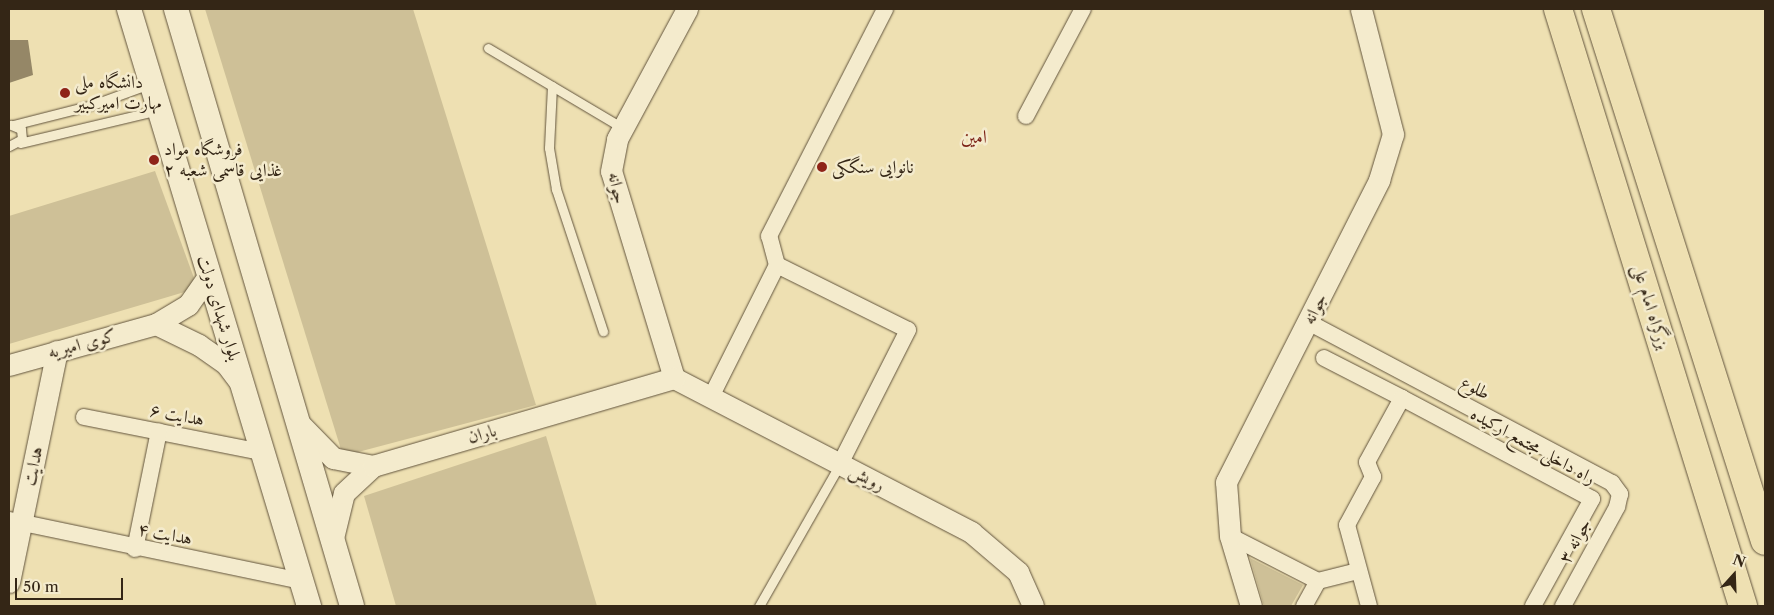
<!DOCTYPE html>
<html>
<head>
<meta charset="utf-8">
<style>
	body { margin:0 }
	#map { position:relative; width:1774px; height:615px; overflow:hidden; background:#eee0b2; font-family:"Libre Caslon Text",Amiri,serif }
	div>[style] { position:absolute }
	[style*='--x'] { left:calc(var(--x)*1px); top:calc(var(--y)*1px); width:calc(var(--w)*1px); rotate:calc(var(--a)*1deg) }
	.green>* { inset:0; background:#cec097 }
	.building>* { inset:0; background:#958767 }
	.roads { filter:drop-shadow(0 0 1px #62543d) drop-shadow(0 0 1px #62543d) }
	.service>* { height:9px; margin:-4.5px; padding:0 4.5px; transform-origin:4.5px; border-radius:4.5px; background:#f4ebcd }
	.minor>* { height:16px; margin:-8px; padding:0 8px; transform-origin:8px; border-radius:8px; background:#f4ebcd }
	.tertiary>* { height:21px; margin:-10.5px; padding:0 10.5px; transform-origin:10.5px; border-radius:10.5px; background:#f4ebcd }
	.secondary>* { height:24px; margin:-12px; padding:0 12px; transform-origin:12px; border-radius:12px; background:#f4ebcd }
	.trunk>* { height:28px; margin:-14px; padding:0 14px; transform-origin:14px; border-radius:14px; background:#eee0b2 }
	.dots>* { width:14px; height:14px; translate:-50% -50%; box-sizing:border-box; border:2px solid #f4ebcd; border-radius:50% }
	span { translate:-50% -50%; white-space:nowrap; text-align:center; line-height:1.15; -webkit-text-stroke:5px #f4ebcd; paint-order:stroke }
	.poi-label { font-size:18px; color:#342616 }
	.left { translate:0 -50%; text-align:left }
	.street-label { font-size:18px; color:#342616 }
	.neighbourhood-label { font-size:19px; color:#7a1f14 }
	.frame { position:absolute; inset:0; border:10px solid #342616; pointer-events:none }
	.north { position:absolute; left:1709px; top:550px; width:50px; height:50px; -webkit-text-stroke:4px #f4ebcd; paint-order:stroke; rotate:20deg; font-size:14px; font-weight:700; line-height:20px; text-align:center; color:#342616 }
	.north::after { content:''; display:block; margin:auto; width:18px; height:22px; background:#342616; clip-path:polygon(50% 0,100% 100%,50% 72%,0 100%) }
	.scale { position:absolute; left:15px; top:578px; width:108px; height:22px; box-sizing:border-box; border:2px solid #342616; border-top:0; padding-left:6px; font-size:15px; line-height:18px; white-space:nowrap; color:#342616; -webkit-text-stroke:4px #f4ebcd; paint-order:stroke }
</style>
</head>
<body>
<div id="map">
	<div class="green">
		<i style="clip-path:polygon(205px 9px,413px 9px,536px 405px,343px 456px)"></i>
		<i style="clip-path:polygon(155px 171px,194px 278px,188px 291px,9px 344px,9px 216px)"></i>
		<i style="clip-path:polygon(546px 436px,597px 606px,396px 606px,364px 496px)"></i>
		<i style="clip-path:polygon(1250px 558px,1303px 585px,1291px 606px,1264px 606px)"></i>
	</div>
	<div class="building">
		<i style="clip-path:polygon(9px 40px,28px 40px,33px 75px,9px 83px)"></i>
	</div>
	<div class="roads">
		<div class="service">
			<i style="--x:488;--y:48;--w:157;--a:30.7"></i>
			<i style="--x:552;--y:86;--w:62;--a:92.8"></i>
			<i style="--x:549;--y:148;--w:42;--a:80.3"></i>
			<i style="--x:556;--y:189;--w:150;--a:71.7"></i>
			<i style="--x:13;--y:125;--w:81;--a:-14.2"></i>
			<i style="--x:92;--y:105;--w:64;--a:-20.1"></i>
			<i style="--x:20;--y:143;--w:142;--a:-13.4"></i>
			<i style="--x:9;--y:146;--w:15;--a:-28"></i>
			<i style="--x:22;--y:139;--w:10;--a:-96"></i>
			<i style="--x:21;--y:129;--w:11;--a:-158"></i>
			<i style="--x:759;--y:606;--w:163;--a:-60.3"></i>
		</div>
		<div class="minor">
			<i style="--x:1026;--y:116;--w:121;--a:-62"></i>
			<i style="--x:777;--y:265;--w:146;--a:26.4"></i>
			<i style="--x:908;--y:330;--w:150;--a:116.9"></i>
			<i style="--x:1308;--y:322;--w:344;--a:27.9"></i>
			<i style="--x:1612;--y:483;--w:14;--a:54"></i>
			<i style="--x:1620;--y:494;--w:13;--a:103"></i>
			<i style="--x:1617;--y:507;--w:113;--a:118.6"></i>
			<i style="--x:1324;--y:358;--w:88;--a:27.1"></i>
			<i style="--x:711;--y:397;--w:148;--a:-63.4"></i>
			<i style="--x:777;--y:265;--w:30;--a:-105"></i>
			<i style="--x:769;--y:236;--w:255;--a:-62.9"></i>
			<i style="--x:84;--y:417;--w:180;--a:11.2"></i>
			<i style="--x:9;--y:520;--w:299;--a:11.8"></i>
			<i style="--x:1230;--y:536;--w:99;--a:27.1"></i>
			<i style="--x:1318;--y:581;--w:29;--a:119"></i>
			<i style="--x:135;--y:549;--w:120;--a:-78.5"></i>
			<i style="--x:1318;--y:581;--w:41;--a:-14"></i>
			<i style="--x:1369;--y:606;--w:84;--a:-105.2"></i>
			<i style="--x:1347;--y:525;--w:55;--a:-61.6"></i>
			<i style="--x:1373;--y:477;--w:16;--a:-112"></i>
			<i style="--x:1367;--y:462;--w:73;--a:-61.3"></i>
			<i style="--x:1402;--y:398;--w:215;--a:28"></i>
			<i style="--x:1592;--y:499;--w:122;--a:118.9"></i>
		</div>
		<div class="tertiary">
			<i style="--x:156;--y:324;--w:48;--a:26"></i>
			<i style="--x:199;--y:345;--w:33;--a:35"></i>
			<i style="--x:226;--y:364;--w:26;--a:53"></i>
			<i style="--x:9;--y:365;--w:153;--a:-15.6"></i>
			<i style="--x:156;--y:324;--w:37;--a:-31"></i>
			<i style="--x:188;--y:305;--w:35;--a:-55"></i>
			<i style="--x:674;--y:378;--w:335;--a:27.4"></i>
			<i style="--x:971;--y:532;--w:62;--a:40.4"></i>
			<i style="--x:1018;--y:572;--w:37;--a:66"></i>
			<i style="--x:674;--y:378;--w:216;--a:-106.9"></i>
			<i style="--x:611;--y:171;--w:33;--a:-79"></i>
			<i style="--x:617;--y:139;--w:148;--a:-61.7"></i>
			<i style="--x:299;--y:423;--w:49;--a:45.8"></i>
			<i style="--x:333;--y:458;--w:41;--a:11.3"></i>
			<i style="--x:333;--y:538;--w:46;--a:-76.3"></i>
			<i style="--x:344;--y:493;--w:40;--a:-43"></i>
			<i style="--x:373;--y:466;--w:314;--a:-16.3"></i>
			<i style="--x:9;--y:582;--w:236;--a:-78.3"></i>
			<i style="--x:1251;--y:606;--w:73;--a:-106.7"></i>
			<i style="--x:1230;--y:536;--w:54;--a:-94.2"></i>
			<i style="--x:1226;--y:482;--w:339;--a:-63.1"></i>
			<i style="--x:1379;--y:180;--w:48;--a:-73.1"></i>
			<i style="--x:1393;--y:134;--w:129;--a:-104.4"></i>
		</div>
		<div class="secondary">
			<i style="--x:129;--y:9;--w:624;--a:73.22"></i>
			<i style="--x:176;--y:9;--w:622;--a:73.57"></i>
		</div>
		<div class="trunk">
			<i style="--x:1558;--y:9;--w:625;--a:72.78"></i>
			<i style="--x:1596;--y:9;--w:558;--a:72.38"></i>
		</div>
	</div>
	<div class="dots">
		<i style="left:65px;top:93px;background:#8f2418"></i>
		<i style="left:154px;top:160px;background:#8f2418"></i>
		<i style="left:822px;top:167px;background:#8f2418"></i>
	</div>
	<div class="poi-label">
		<span class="left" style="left:75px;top:93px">دانشگاه ملی<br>مهارت امیرکبیر</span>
		<span class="left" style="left:164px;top:160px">فروشگاه مواد<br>غذایی قاسمی شعبه ۲</span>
		<span class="left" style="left:832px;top:167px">نانوایی سنگکی</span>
	</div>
	<div class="street-label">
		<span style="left:617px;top:188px;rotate:78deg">جوانه</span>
		<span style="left:1651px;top:307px;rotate:73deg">بزرگراه امام علی</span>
		<span style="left:219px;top:308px;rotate:73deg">بلوار شهدای دولت</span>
		<span style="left:1315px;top:309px;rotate:-63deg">جوانه</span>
		<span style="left:82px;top:344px;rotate:-15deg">کوی امیریه</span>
		<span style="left:1475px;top:388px;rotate:28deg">طلوع</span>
		<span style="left:177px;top:415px;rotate:11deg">هدایت ۶</span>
		<span style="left:482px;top:434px;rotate:-16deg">باران</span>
		<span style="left:1533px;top:446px;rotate:29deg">راه داخلی مجتمع ارکیده</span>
		<span style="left:33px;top:466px;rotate:-78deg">هدایت</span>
		<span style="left:867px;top:478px;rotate:27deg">رویش</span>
		<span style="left:165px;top:534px;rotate:11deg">هدایت ۴</span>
		<span style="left:1575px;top:541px;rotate:-61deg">جوانه ۳</span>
	</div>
	<div class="neighbourhood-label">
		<span style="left:974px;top:137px">امین</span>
	</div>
	<div class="frame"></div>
	<div class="north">N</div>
	<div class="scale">50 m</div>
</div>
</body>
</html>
